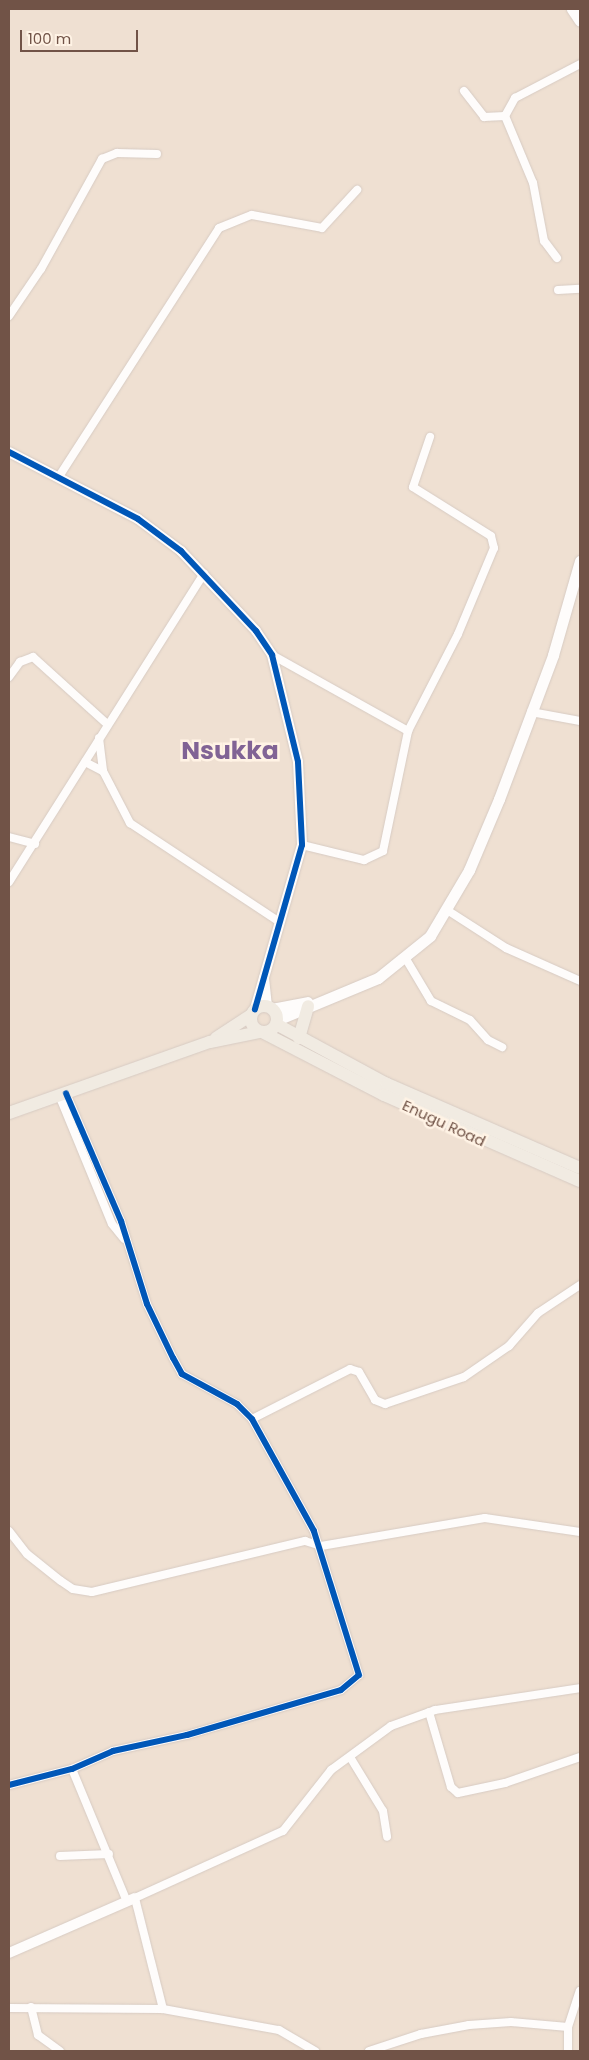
<!DOCTYPE html>
<html>
<head>
<meta charset="utf-8">
<style>
	body { margin:0 }
	#map { position:relative; width:589px; height:2060px; overflow:hidden; background:#f6eee5; font-family:Poppins,sans-serif }
	div>[style] { position:absolute }
	[style*='--x'] { left:calc(var(--x)*1px); top:calc(var(--y)*1px); width:calc(var(--w)*1px); rotate:calc(var(--a)*1deg) }
	.residential>* { inset:0; background:#efe0d2; transform-origin:0 0 }
	.roads { filter:drop-shadow(0 0 1px #d7cbc3) drop-shadow(0 0 1px #d7cbc3) }
	.minor>* { height:8px; margin:-4px; padding:0 4px; transform-origin:4px; border-radius:4px; background:#fefcfb }
	.tertiary>* { height:10px; margin:-5px; padding:0 5px; transform-origin:5px; border-radius:5px; background:#fefcfb }
	.secondary>* { height:11px; margin:-5.5px; padding:0 5.5px; transform-origin:5.5px; border-radius:5.5px; background:#fefcfb }
	.primary>* { height:12px; margin:-6px; padding:0 6px; transform-origin:6px; border-radius:6px; background:#f1ebe2 }
	.primary>.ring { margin:-6px; padding:0; box-sizing:content-box; background:none; border:12px solid #f1ebe2; border-radius:50% }
	.cycleway>* { height:6px; margin:-3px; padding:0 3px; transform-origin:3px; border-radius:3px; background:#0057b8 }
	span { translate:-50% -50%; white-space:nowrap; text-align:center; line-height:1.15; -webkit-text-stroke:5px #fff3e5; paint-order:stroke }
	.street-label { font-size:15px; color:#715347 }
	.town-label { font-size:25px; color:#816395; font-weight:700 }
	.frame { position:absolute; inset:0; border:10px solid #715347; pointer-events:none }
	.scale { position:absolute; left:20px; top:30px; width:118px; height:22px; box-sizing:border-box; border:2px solid #715347; border-top:0; padding-left:6px; font-size:15px; line-height:18px; white-space:nowrap; color:#715347; -webkit-text-stroke:4px #fff3e5; paint-order:stroke }
</style>
</head>
<body>
<div id="map">
	<div class="residential">
		<i style="left:9px;top:9px;width:571px;height:2042px"></i>
	</div>
	<div class="roads">
		<div class="minor">
			<i style="--x:464;--y:91;--w:33;--a:52"></i>
			<i style="--x:484;--y:117;--w:21;--a:-3"></i>
			<i style="--x:557;--y:258;--w:21;--a:-127"></i>
			<i style="--x:544;--y:241;--w:59;--a:-100.7"></i>
			<i style="--x:533;--y:183;--w:73;--a:-112.7"></i>
			<i style="--x:505;--y:116;--w:21;--a:-61"></i>
			<i style="--x:515;--y:98;--w:73;--a:-27.6"></i>
			<i style="--x:558;--y:290;--w:22;--a:-3"></i>
			<i style="--x:9;--y:316;--w:57;--a:-55.8"></i>
			<i style="--x:41;--y:269;--w:126;--a:-61"></i>
			<i style="--x:102;--y:159;--w:16;--a:-22"></i>
			<i style="--x:117;--y:153;--w:40;--a:1.4"></i>
			<i style="--x:58;--y:478;--w:297;--a:-57.2"></i>
			<i style="--x:219;--y:228;--w:35;--a:-22"></i>
			<i style="--x:252;--y:215;--w:71;--a:10.5"></i>
			<i style="--x:322;--y:228;--w:52;--a:-47.4"></i>
			<i style="--x:272;--y:655;--w:156;--a:29.2"></i>
			<i style="--x:9;--y:677;--w:19;--a:-54"></i>
			<i style="--x:20;--y:662;--w:14;--a:-21"></i>
			<i style="--x:33;--y:657;--w:98;--a:42.1"></i>
			<i style="--x:531;--y:712;--w:50;--a:10.4"></i>
			<i style="--x:99;--y:738;--w:33;--a:83"></i>
			<i style="--x:103;--y:771;--w:59;--a:62.6"></i>
			<i style="--x:130;--y:823;--w:178;--a:33.5"></i>
			<i style="--x:85;--y:762;--w:20;--a:27"></i>
			<i style="--x:9;--y:837;--w:27;--a:15"></i>
			<i style="--x:302;--y:845;--w:64;--a:13.6"></i>
			<i style="--x:364;--y:860;--w:21;--a:-25"></i>
			<i style="--x:383;--y:851;--w:123;--a:-78.2"></i>
			<i style="--x:408;--y:731;--w:109;--a:-62.7"></i>
			<i style="--x:458;--y:634;--w:93;--a:-67.3"></i>
			<i style="--x:494;--y:548;--w:12;--a:-104"></i>
			<i style="--x:491;--y:536;--w:92;--a:-147.9"></i>
			<i style="--x:413;--y:487;--w:53;--a:-71.2"></i>
			<i style="--x:9;--y:882;--w:365;--a:-57.7"></i>
			<i style="--x:447;--y:910;--w:70;--a:32.8"></i>
			<i style="--x:506;--y:948;--w:81;--a:24"></i>
			<i style="--x:406;--y:959;--w:49;--a:59.2"></i>
			<i style="--x:431;--y:1001;--w:43;--a:26"></i>
			<i style="--x:470;--y:1020;--w:27;--a:48"></i>
			<i style="--x:488;--y:1040;--w:16;--a:27"></i>
			<i style="--x:59;--y:1095;--w:139;--a:67.7"></i>
			<i style="--x:112;--y:1224;--w:19;--a:51"></i>
			<i style="--x:252;--y:1419;--w:110;--a:-27"></i>
			<i style="--x:350;--y:1369;--w:9;--a:18"></i>
			<i style="--x:359;--y:1372;--w:32;--a:60"></i>
			<i style="--x:375;--y:1400;--w:11;--a:22"></i>
			<i style="--x:385;--y:1404;--w:83;--a:-18.9"></i>
			<i style="--x:464;--y:1377;--w:55;--a:-34.6"></i>
			<i style="--x:509;--y:1346;--w:44;--a:-48.7"></i>
			<i style="--x:538;--y:1313;--w:50;--a:-33.7"></i>
			<i style="--x:9;--y:1531;--w:29;--a:52"></i>
			<i style="--x:27;--y:1554;--w:43;--a:38.5"></i>
			<i style="--x:61;--y:1581;--w:14;--a:34"></i>
			<i style="--x:73;--y:1589;--w:19;--a:9"></i>
			<i style="--x:92;--y:1592;--w:219;--a:-13.5"></i>
			<i style="--x:305;--y:1541;--w:17;--a:17"></i>
			<i style="--x:321;--y:1546;--w:166;--a:-9.7"></i>
			<i style="--x:485;--y:1518;--w:96;--a:8.4"></i>
			<i style="--x:429;--y:1712;--w:78;--a:73.7"></i>
			<i style="--x:451;--y:1787;--w:9;--a:41"></i>
			<i style="--x:458;--y:1793;--w:48;--a:-12"></i>
			<i style="--x:505;--y:1783;--w:79;--a:-19.1"></i>
			<i style="--x:350;--y:1757;--w:63;--a:58.6"></i>
			<i style="--x:383;--y:1811;--w:26;--a:81"></i>
			<i style="--x:72;--y:1769;--w:144;--a:67.5"></i>
			<i style="--x:9;--y:1785;--w:65;--a:-14.3"></i>
			<i style="--x:72;--y:1769;--w:45;--a:-23.7"></i>
			<i style="--x:113;--y:1751;--w:76;--a:-12.2"></i>
			<i style="--x:187;--y:1735;--w:160;--a:-16.3"></i>
			<i style="--x:341;--y:1690;--w:23;--a:-40"></i>
			<i style="--x:359;--y:1675;--w:151;--a:-107.4"></i>
			<i style="--x:314;--y:1531;--w:128;--a:-119"></i>
			<i style="--x:252;--y:1419;--w:21;--a:-135"></i>
			<i style="--x:237;--y:1404;--w:63;--a:-151.4"></i>
			<i style="--x:182;--y:1374;--w:18;--a:-119"></i>
			<i style="--x:173;--y:1358;--w:60;--a:-115.7"></i>
			<i style="--x:147;--y:1304;--w:87;--a:-107.4"></i>
			<i style="--x:121;--y:1221;--w:139;--a:-113.3"></i>
			<i style="--x:60;--y:1856;--w:49;--a:-2.3"></i>
			<i style="--x:31;--y:2007;--w:29;--a:76"></i>
			<i style="--x:38;--y:2035;--w:27;--a:36"></i>
			<i style="--x:9;--y:2008;--w:154;--a:0.4"></i>
			<i style="--x:163;--y:2009;--w:118;--a:10.3"></i>
			<i style="--x:279;--y:2030;--w:42;--a:30.3"></i>
			<i style="--x:163;--y:2009;--w:114;--a:-104.2"></i>
			<i style="--x:135;--y:1898;--w:162;--a:-24.4"></i>
			<i style="--x:283;--y:1831;--w:78;--a:-51.8"></i>
			<i style="--x:331;--y:1770;--w:74;--a:-36.3"></i>
			<i style="--x:391;--y:1726;--w:47;--a:-20"></i>
			<i style="--x:435;--y:1710;--w:147;--a:-8.6"></i>
			<i style="--x:369;--y:2051;--w:55;--a:-18.1"></i>
			<i style="--x:421;--y:2034;--w:49;--a:-10.6"></i>
			<i style="--x:469;--y:2025;--w:42;--a:-4.1"></i>
			<i style="--x:511;--y:2022;--w:57;--a:5"></i>
			<i style="--x:568;--y:2051;--w:24;--a:-90"></i>
			<i style="--x:568;--y:2027;--w:38;--a:-72"></i>
		</div>
		<div class="tertiary">
			<i style="--x:9;--y:452;--w:145;--a:27.4"></i>
			<i style="--x:138;--y:519;--w:54;--a:36.7"></i>
			<i style="--x:181;--y:551;--w:110;--a:46.8"></i>
			<i style="--x:256;--y:631;--w:29;--a:56"></i>
			<i style="--x:272;--y:655;--w:110;--a:76.3"></i>
			<i style="--x:298;--y:762;--w:83;--a:87.2"></i>
			<i style="--x:302;--y:845;--w:171;--a:106"></i>
			<i style="--x:264;--y:978;--w:28;--a:84"></i>
			<i style="--x:9;--y:1953;--w:137;--a:-23.6"></i>
		</div>
		<div class="secondary">
			<i style="--x:572;--y:9;--w:14;--a:56"></i>
			<i style="--x:272;--y:1009;--w:36;--a:-11"></i>
			<i style="--x:277;--y:1020;--w:109;--a:-22.6"></i>
			<i style="--x:378;--y:978;--w:67;--a:-38.9"></i>
			<i style="--x:430;--y:936;--w:77;--a:-59.4"></i>
			<i style="--x:469;--y:870;--w:77;--a:-67.1"></i>
			<i style="--x:499;--y:799;--w:154;--a:-69.4"></i>
			<i style="--x:553;--y:655;--w:98;--a:-74"></i>
		</div>
		<div class="primary">
			<i class="ring" style="left:251px;top:1006px;width:14px;height:14px"></i>
			<i style="--x:276;--y:1024;--w:126;--a:28.4"></i>
			<i style="--x:387;--y:1084;--w:210;--a:23.5"></i>
			<i style="--x:264;--y:1033;--w:135;--a:27.3"></i>
			<i style="--x:384;--y:1095;--w:214;--a:23.7"></i>
			<i style="--x:216;--y:1038;--w:42;--a:-33.3"></i>
			<i style="--x:299;--y:1038;--w:33;--a:-74"></i>
			<i style="--x:9;--y:1113;--w:213;--a:-19.5"></i>
			<i style="--x:210;--y:1042;--w:50;--a:-11.5"></i>
		</div>
	</div>
	<div class="cycleway">
		<i style="--x:9;--y:452;--w:145;--a:27.4"></i>
		<i style="--x:138;--y:519;--w:54;--a:36.7"></i>
		<i style="--x:181;--y:551;--w:110;--a:46.8"></i>
		<i style="--x:256;--y:631;--w:29;--a:56"></i>
		<i style="--x:272;--y:655;--w:110;--a:76.3"></i>
		<i style="--x:298;--y:762;--w:83;--a:87.2"></i>
		<i style="--x:302;--y:845;--w:171;--a:106"></i>
		<i style="--x:9;--y:1785;--w:65;--a:-14.3"></i>
		<i style="--x:72;--y:1769;--w:45;--a:-23.7"></i>
		<i style="--x:113;--y:1751;--w:76;--a:-12.2"></i>
		<i style="--x:187;--y:1735;--w:160;--a:-16.3"></i>
		<i style="--x:341;--y:1690;--w:23;--a:-40"></i>
		<i style="--x:359;--y:1675;--w:151;--a:-107.4"></i>
		<i style="--x:314;--y:1531;--w:128;--a:-119"></i>
		<i style="--x:252;--y:1419;--w:21;--a:-135"></i>
		<i style="--x:237;--y:1404;--w:63;--a:-151.4"></i>
		<i style="--x:182;--y:1374;--w:18;--a:-119"></i>
		<i style="--x:173;--y:1358;--w:60;--a:-115.7"></i>
		<i style="--x:147;--y:1304;--w:87;--a:-107.4"></i>
		<i style="--x:121;--y:1221;--w:139;--a:-113.3"></i>
	</div>
	<div class="street-label">
		<span style="left:444px;top:1123px;rotate:25deg">Enugu Road</span>
	</div>
	<div class="town-label">
		<span style="left:230px;top:751px">Nsukka</span>
	</div>
	<div class="frame"></div>
	<div class="scale">100 m</div>
</div>
</body>
</html>
